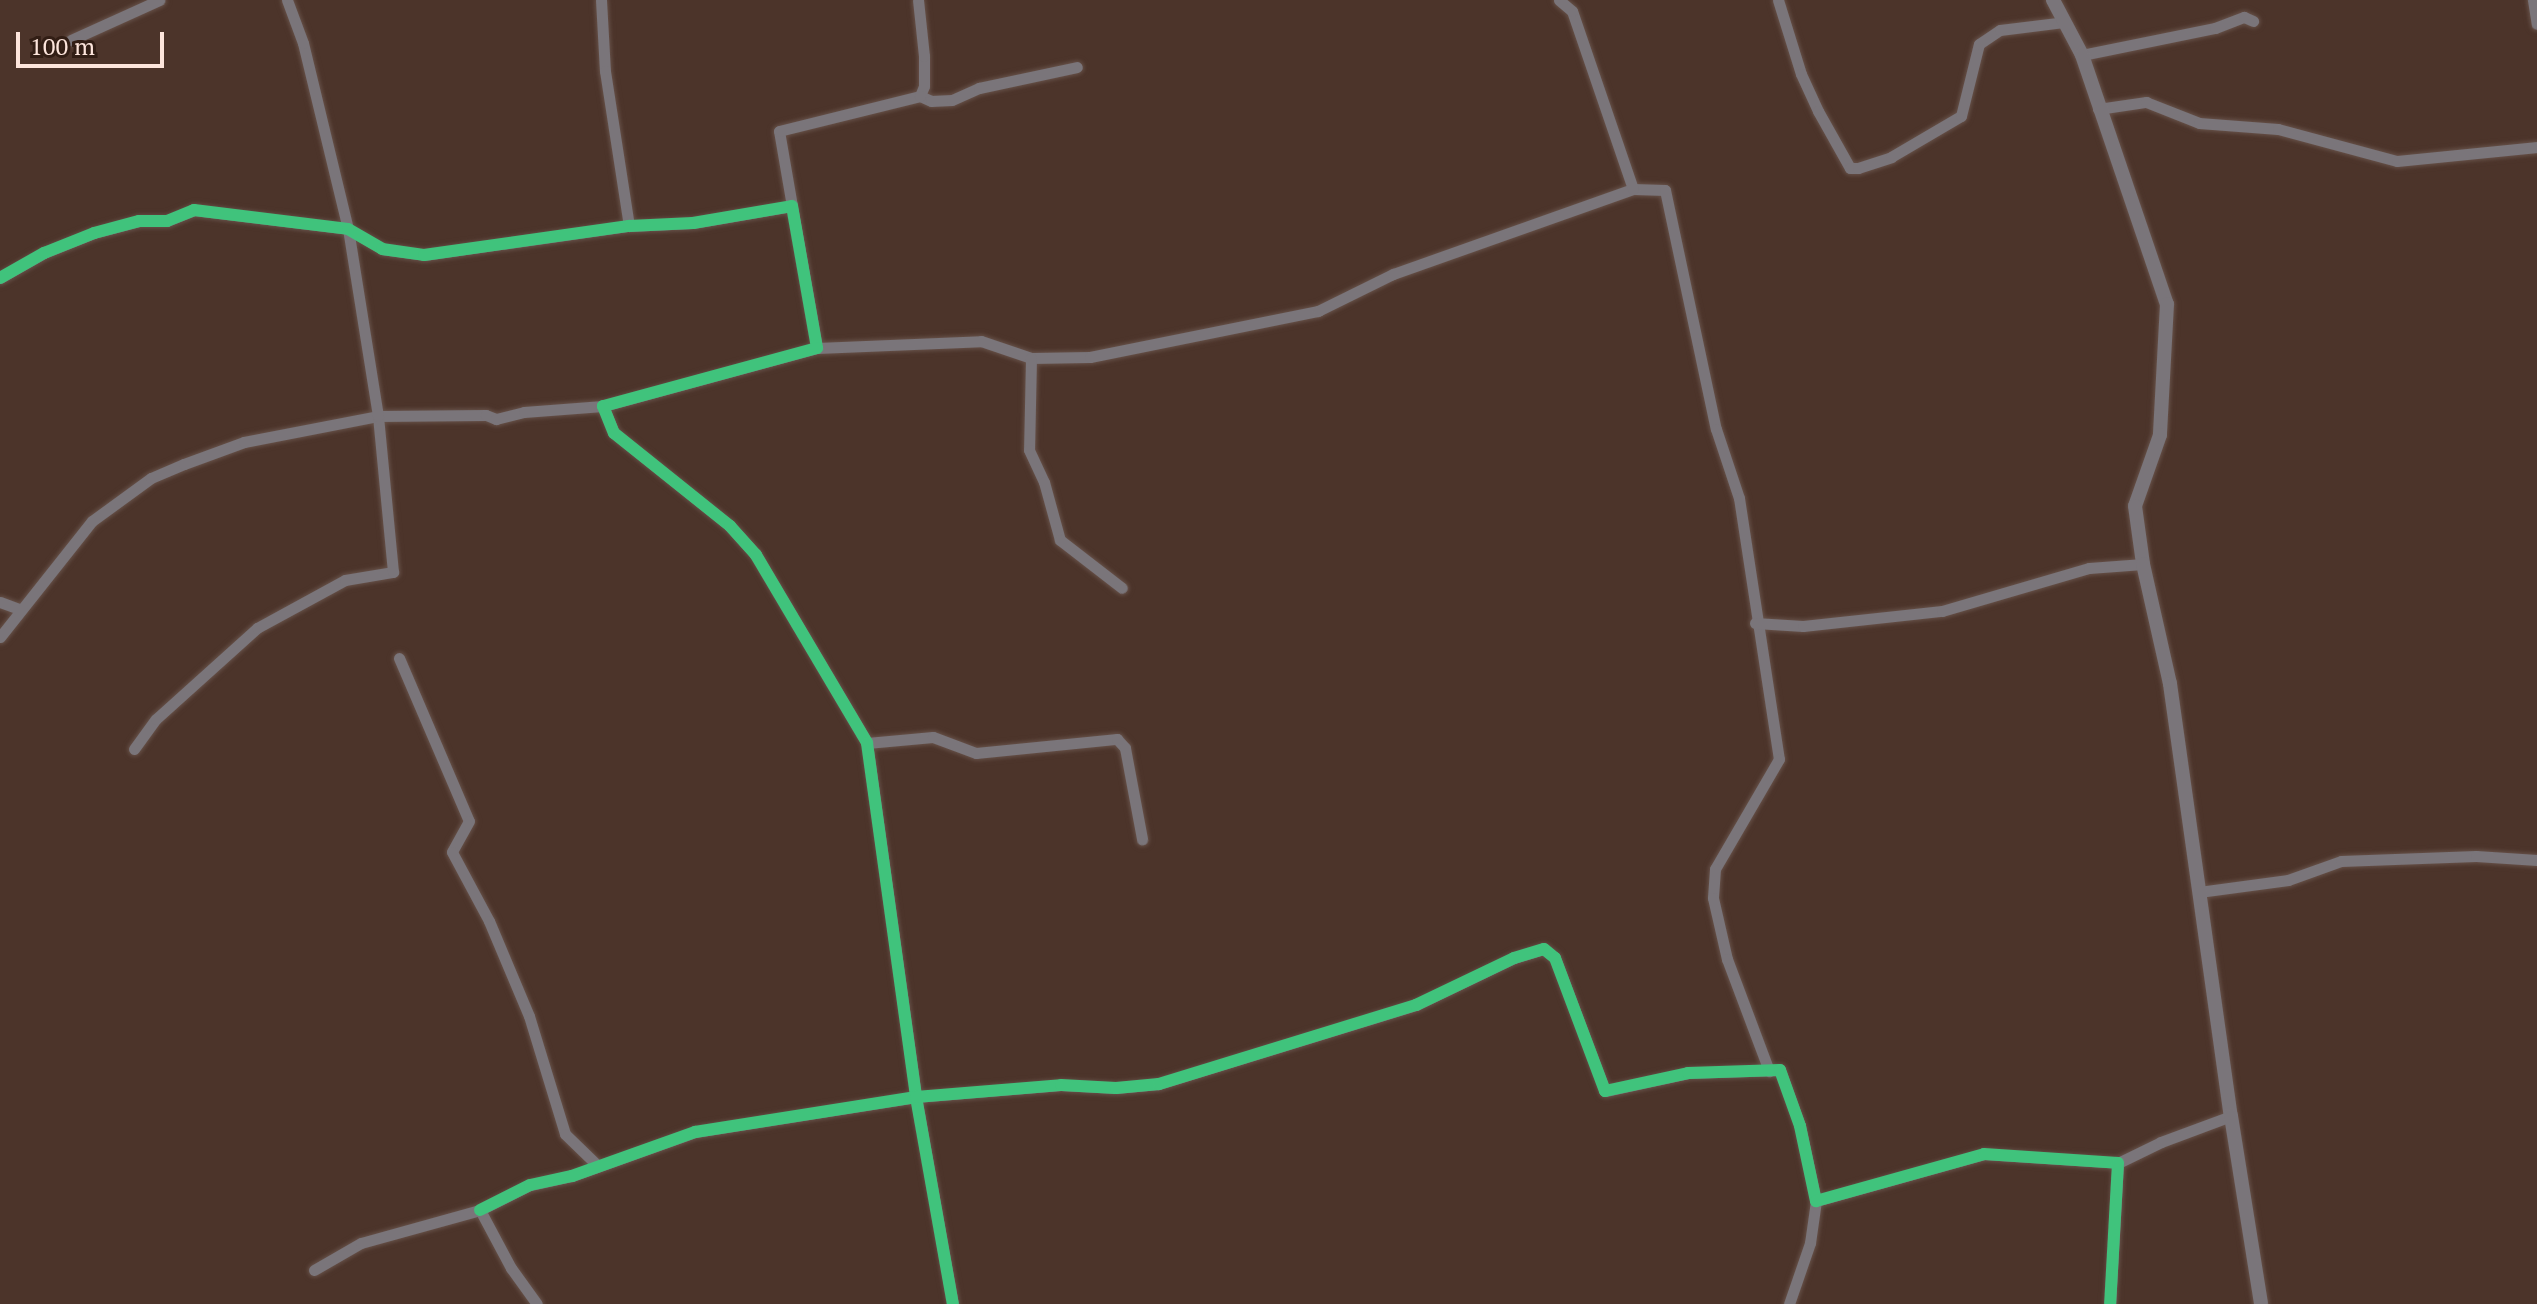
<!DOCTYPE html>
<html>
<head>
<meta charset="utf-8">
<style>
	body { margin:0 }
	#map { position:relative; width:2537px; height:1304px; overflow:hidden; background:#4c342a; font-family:"PT Serif",serif }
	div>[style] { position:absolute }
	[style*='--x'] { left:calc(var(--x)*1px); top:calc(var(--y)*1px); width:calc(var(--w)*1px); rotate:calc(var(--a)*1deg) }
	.roads { filter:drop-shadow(0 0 2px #665149) drop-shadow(0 0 2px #665149) }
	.minor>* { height:11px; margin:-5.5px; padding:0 5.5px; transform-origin:5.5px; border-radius:5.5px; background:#7a757a }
	.tertiary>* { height:14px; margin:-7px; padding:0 7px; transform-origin:7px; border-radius:7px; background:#7a757a }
	.cycleway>* { height:12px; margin:-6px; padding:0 6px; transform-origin:6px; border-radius:6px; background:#40c37c }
	span { translate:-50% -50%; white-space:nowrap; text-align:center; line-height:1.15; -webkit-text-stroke:7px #321e15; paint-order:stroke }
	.scale { position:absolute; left:16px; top:32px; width:148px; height:36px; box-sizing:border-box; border:4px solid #fde5dc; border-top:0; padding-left:10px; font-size:24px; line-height:28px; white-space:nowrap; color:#fde5dc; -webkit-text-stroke:6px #321e15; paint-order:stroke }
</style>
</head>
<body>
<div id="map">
	<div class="roads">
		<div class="minor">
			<i style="--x:601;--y:0;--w:71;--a:86.8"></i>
			<i style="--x:605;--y:71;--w:157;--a:81.2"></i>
			<i style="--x:1778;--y:0;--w:77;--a:72.7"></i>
			<i style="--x:1801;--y:74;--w:41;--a:65.3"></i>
			<i style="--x:1818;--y:111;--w:65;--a:60.7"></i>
			<i style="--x:1850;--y:168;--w:8;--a:0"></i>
			<i style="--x:1858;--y:168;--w:35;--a:-18"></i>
			<i style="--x:1891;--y:157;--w:81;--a:-30.4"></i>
			<i style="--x:1961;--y:116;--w:74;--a:-76"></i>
			<i style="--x:1979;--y:44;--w:25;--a:-34"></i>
			<i style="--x:2000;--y:30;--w:64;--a:-7.1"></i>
			<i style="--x:2533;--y:0;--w:24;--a:81"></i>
			<i style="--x:71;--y:40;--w:97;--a:-24.4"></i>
			<i style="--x:2082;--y:55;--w:136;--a:-11.5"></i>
			<i style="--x:2215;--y:28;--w:31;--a:-21"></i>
			<i style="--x:2244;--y:17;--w:10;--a:24"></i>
			<i style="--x:920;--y:96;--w:12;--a:24"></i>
			<i style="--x:931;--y:101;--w:21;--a:-3"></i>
			<i style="--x:952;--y:100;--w:30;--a:-24"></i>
			<i style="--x:979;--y:88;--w:100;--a:-12.1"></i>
			<i style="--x:2098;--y:109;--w:49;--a:-8.3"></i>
			<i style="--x:2146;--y:102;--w:57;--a:21.6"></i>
			<i style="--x:2199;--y:123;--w:79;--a:4.3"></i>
			<i style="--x:2278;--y:129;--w:123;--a:15.1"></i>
			<i style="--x:2397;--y:161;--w:141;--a:-5.7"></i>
			<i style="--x:1633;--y:189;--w:32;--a:2"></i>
			<i style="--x:1665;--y:190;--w:244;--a:78"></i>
			<i style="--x:1716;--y:429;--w:73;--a:71.6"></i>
			<i style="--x:1739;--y:498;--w:264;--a:81.3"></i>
			<i style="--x:1779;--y:759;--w:127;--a:120.2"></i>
			<i style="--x:1715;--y:869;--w:29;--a:94"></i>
			<i style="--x:1713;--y:898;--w:63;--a:77.1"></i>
			<i style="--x:1727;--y:959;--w:120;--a:69.4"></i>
			<i style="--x:792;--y:206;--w:76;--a:-99.8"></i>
			<i style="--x:779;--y:131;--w:145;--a:-13.9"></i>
			<i style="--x:920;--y:96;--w:11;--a:-68"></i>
			<i style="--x:924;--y:86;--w:30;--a:-90"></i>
			<i style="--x:924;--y:56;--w:56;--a:-96.1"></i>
			<i style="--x:0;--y:278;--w:51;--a:-29.6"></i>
			<i style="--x:44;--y:253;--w:54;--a:-21.8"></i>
			<i style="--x:94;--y:233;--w:47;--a:-14.9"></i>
			<i style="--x:139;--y:221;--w:28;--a:0"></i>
			<i style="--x:167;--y:221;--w:29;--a:-22"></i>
			<i style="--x:194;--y:210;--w:155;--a:7"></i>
			<i style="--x:348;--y:229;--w:39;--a:30"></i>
			<i style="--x:382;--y:249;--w:42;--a:8.1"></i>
			<i style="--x:424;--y:255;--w:207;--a:-8.1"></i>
			<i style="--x:629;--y:226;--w:64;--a:-2.7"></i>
			<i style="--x:693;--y:223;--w:100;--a:-9.7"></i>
			<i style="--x:792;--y:206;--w:144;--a:80"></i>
			<i style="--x:817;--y:348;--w:222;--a:164.8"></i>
			<i style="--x:603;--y:406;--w:29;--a:68"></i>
			<i style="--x:614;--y:433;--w:149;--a:38.7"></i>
			<i style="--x:730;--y:526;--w:39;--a:48"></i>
			<i style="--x:756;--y:555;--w:218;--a:59.4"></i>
			<i style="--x:867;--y:743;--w:357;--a:82.1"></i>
			<i style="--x:916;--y:1097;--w:210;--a:79.9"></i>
			<i style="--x:817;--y:348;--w:164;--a:-2.4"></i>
			<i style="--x:981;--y:341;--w:53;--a:18.8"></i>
			<i style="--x:1031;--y:358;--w:59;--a:-1"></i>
			<i style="--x:1090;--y:357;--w:233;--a:-11.4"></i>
			<i style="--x:1318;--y:311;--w:84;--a:-26.3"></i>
			<i style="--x:1393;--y:274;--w:255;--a:-19.5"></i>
			<i style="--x:1633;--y:189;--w:188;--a:-108.9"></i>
			<i style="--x:1572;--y:11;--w:17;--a:-140"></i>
			<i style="--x:1031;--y:358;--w:92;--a:91.2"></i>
			<i style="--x:1029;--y:450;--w:35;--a:65"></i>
			<i style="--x:1044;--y:482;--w:60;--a:74.6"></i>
			<i style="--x:1060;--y:540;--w:78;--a:37.7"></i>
			<i style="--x:0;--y:602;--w:20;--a:20"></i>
			<i style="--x:1755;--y:623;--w:48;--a:3.6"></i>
			<i style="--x:1803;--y:626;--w:140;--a:-6.2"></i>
			<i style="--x:1942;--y:611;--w:153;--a:-16.3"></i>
			<i style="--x:2089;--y:568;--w:54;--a:-4.2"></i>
			<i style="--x:0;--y:637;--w:148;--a:-51.6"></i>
			<i style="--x:92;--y:521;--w:73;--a:-36.1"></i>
			<i style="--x:151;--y:478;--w:36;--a:-23"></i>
			<i style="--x:184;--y:464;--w:64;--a:-20.1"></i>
			<i style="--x:244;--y:442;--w:136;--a:-11"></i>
			<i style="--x:378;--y:416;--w:108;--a:-0.5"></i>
			<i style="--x:486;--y:415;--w:11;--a:22"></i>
			<i style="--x:496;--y:419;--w:29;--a:-14"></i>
			<i style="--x:524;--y:412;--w:79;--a:-4.3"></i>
			<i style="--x:399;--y:658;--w:177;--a:66.8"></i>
			<i style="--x:469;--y:821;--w:35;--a:119"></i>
			<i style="--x:452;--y:852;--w:78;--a:61.8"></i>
			<i style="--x:489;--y:921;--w:103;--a:67.2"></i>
			<i style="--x:529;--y:1016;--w:123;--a:73"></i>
			<i style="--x:565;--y:1134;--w:45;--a:44.1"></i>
			<i style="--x:867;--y:743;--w:66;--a:-5.2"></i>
			<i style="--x:933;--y:737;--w:46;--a:20.4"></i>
			<i style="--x:976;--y:753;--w:142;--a:-5.7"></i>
			<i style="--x:1117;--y:739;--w:12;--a:48"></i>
			<i style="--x:1125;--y:748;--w:93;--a:79.4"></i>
			<i style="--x:134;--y:749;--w:37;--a:-54"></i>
			<i style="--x:156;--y:719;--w:136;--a:-42"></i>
			<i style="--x:257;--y:628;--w:100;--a:-28.6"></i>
			<i style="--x:345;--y:580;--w:49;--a:-9.5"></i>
			<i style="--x:393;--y:572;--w:157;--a:-95.5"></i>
			<i style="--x:378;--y:416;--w:189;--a:-99.1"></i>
			<i style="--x:348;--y:229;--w:191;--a:-103.6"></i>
			<i style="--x:303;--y:43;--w:46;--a:-110.4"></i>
			<i style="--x:2199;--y:892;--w:90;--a:-7.7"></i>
			<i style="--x:2288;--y:880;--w:56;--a:-19.7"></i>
			<i style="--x:2341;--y:861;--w:135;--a:-2.1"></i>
			<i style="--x:2476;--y:856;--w:61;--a:3.8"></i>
			<i style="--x:2118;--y:1163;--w:48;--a:-26"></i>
			<i style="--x:2161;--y:1142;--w:75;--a:-20.4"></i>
			<i style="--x:480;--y:1210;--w:56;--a:-26.6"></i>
			<i style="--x:530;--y:1185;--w:43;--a:-12.1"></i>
			<i style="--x:572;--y:1176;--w:131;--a:-19.7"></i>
			<i style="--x:695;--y:1132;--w:224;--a:-9"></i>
			<i style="--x:916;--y:1097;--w:145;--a:-4.7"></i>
			<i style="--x:1061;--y:1085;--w:55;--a:3.1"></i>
			<i style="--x:1116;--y:1088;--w:43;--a:-5.3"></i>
			<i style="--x:1159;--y:1084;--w:269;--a:-17.1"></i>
			<i style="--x:1416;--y:1005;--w:109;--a:-25.6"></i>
			<i style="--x:1514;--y:958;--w:31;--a:-17"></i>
			<i style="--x:1544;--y:949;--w:14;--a:39"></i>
			<i style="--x:1555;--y:958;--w:142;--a:69.4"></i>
			<i style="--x:1605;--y:1091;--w:85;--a:-12.2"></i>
			<i style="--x:1688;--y:1073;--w:92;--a:-1.9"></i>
			<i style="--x:1780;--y:1070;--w:59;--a:70.3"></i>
			<i style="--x:1800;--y:1126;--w:77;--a:78"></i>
			<i style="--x:1816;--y:1201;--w:174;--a:-15.6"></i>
			<i style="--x:1984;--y:1154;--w:134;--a:3.8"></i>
			<i style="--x:2118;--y:1163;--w:141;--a:93.2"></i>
			<i style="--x:314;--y:1270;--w:54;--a:-29.9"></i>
			<i style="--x:361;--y:1243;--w:123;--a:-15.5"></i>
			<i style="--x:480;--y:1210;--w:66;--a:61.9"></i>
			<i style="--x:511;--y:1268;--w:44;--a:54.2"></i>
			<i style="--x:1789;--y:1304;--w:65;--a:-71"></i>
			<i style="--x:1810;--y:1243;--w:42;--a:-81.9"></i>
		</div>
		<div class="tertiary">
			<i style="--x:2053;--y:0;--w:62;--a:62.2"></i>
			<i style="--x:2082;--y:55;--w:263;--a:71.2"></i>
			<i style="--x:2167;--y:304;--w:131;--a:93.1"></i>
			<i style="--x:2160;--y:435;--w:75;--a:109.4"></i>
			<i style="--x:2135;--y:506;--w:59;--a:82.1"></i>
			<i style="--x:2143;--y:564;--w:123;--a:77.3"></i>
			<i style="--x:2170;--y:684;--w:436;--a:82"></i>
			<i style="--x:2231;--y:1116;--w:190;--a:80.9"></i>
		</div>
	</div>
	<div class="cycleway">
		<i style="--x:0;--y:278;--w:51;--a:-29.6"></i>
		<i style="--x:44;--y:253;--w:54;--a:-21.8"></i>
		<i style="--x:94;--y:233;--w:47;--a:-14.9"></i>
		<i style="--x:139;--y:221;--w:28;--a:0"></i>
		<i style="--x:167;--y:221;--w:29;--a:-22"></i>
		<i style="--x:194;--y:210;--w:155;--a:7"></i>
		<i style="--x:348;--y:229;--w:39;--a:30"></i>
		<i style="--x:382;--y:249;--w:42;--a:8.1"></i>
		<i style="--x:424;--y:255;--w:207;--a:-8.1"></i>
		<i style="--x:629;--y:226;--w:64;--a:-2.7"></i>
		<i style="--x:693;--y:223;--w:100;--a:-9.7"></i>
		<i style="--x:792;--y:206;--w:144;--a:80"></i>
		<i style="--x:817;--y:348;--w:222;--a:164.8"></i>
		<i style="--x:603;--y:406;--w:29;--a:68"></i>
		<i style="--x:614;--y:433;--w:149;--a:38.7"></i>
		<i style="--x:730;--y:526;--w:39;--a:48"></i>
		<i style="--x:756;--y:555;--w:218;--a:59.4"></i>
		<i style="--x:867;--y:743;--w:357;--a:82.1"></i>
		<i style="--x:916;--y:1097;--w:210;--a:79.9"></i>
		<i style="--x:480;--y:1210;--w:56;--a:-26.6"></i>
		<i style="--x:530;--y:1185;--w:43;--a:-12.1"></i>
		<i style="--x:572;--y:1176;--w:131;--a:-19.7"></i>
		<i style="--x:695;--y:1132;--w:224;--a:-9"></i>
		<i style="--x:916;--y:1097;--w:145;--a:-4.7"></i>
		<i style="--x:1061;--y:1085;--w:55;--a:3.1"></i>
		<i style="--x:1116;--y:1088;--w:43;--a:-5.3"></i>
		<i style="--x:1159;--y:1084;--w:269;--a:-17.1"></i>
		<i style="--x:1416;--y:1005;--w:109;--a:-25.6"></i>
		<i style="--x:1514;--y:958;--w:31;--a:-17"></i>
		<i style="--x:1544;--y:949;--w:14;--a:39"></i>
		<i style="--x:1555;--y:958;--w:142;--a:69.4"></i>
		<i style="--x:1605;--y:1091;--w:85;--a:-12.2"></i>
		<i style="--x:1688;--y:1073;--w:92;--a:-1.9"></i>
		<i style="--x:1780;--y:1070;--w:59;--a:70.3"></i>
		<i style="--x:1800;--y:1126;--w:77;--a:78"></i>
		<i style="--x:1816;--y:1201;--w:174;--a:-15.6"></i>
		<i style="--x:1984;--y:1154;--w:134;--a:3.8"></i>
		<i style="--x:2118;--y:1163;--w:141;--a:93.2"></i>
	</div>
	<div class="scale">100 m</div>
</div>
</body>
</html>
